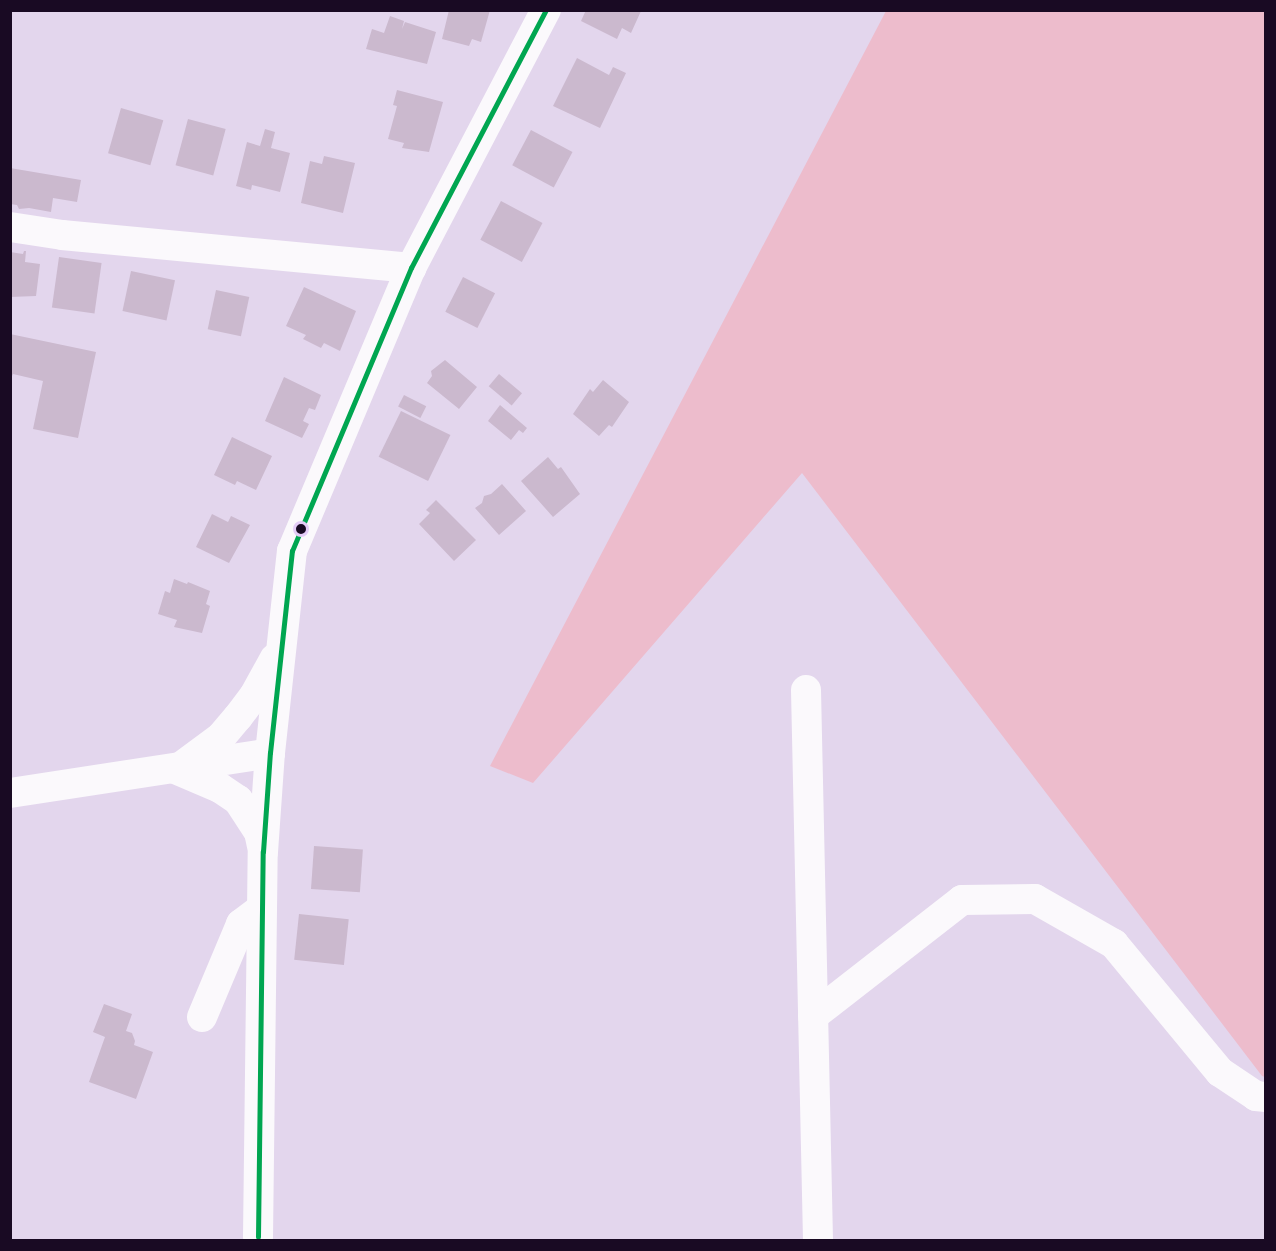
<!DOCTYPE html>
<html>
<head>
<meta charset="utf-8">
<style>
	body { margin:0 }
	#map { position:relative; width:1276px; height:1251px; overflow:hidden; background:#e3d6ed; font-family:Merriweather,serif }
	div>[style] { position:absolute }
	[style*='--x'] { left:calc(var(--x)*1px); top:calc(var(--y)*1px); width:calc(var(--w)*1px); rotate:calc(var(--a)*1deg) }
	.green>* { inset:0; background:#edbccc }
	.building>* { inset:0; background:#cbb9ce; transform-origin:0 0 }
	.minor>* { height:30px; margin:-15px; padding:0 15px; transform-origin:15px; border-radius:15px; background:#fbf9fc }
	.bus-1>* { height:4.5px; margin:-2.25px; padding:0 2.25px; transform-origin:2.25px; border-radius:2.25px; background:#00a651 }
	.dots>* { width:16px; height:16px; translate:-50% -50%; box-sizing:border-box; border:3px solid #e4ccf7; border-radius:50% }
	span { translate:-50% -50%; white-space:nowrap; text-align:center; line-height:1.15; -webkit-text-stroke:6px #e4ccf7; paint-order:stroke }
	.frame { position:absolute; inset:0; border:12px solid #190a23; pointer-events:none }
</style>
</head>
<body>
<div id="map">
	<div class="green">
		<i style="clip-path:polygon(886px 11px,1265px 11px,1265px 1077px,1262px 1076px,802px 473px,533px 783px,490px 766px)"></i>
	</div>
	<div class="building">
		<i style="clip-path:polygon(449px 10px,490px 10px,481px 42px,472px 39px,469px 46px,442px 39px)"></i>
		<i style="clip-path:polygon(586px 10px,640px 10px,641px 11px,631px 33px,622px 28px,617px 39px,581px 21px)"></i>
		<i style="clip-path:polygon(390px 16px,404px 21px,402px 29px,405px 22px,436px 32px,427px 64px,366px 49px,372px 29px,384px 33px)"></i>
		<i style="clip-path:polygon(577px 58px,609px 75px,613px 67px,626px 73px,600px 128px,553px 106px)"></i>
		<i style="clip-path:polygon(397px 90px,443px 102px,429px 152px,402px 148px,404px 143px,388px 139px,397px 106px,393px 105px)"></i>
		<i style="left:121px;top:108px;width:44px;height:47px;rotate:16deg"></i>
		<i style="left:188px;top:119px;width:39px;height:48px;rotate:15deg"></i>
		<i style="clip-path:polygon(265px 129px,275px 132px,271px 148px,290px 153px,280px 192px,252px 185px,251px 190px,236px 186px,247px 142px,260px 146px)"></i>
		<i style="left:531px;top:130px;width:47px;height:40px;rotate:28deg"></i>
		<i style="clip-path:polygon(324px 156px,355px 163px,343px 213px,301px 203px,310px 161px,322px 164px)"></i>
		<i style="clip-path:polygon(10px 168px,81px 180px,77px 202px,53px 198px,51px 212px,29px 208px,19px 209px,17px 205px,10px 204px)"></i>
		<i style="left:501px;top:201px;width:47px;height:44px;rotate:28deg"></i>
		<i style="clip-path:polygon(24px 251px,26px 251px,25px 262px,40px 264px,36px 296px,10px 297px,10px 252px,23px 254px)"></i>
		<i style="left:59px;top:257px;width:43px;height:51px;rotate:8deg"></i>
		<i style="left:131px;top:271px;width:45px;height:41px;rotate:12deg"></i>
		<i style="left:463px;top:277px;width:36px;height:39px;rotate:27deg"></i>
		<i style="clip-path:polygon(304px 287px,356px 311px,340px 351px,324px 343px,321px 348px,303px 339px,306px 335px,286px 326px)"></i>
		<i style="left:216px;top:290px;width:34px;height:40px;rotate:12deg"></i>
		<i style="clip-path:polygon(10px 334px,96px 352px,78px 438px,33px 429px,43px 381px,13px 374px,10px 380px)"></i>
		<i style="clip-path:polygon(445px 360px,477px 387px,459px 409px,427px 383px,432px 376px,431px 371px)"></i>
		<i style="left:499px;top:374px;width:30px;height:16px;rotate:40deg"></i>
		<i style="clip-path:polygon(284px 377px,321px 395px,315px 410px,309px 408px,303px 421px,309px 424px,302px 438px,265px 421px)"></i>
		<i style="clip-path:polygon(603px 380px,629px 402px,612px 427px,609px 425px,599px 436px,573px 414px,590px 389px,593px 392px)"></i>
		<i style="left:404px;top:395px;width:25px;height:13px;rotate:27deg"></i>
		<i style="clip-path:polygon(500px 405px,527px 428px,523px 433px,519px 430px,511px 440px,488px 421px)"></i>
		<i style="left:401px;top:411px;width:55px;height:51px;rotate:26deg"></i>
		<i style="clip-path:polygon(232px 437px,272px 456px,256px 490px,237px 481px,235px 485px,214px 475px)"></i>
		<i style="clip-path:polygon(548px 457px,558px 469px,561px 467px,580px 494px,553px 517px,521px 481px)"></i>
		<i style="clip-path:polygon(502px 484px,526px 511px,499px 535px,475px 508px,482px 503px,484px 496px,491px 494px)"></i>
		<i style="clip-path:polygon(436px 500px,476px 540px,454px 561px,419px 524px,430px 513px,426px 510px)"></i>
		<i style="clip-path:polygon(212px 514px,228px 522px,231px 516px,250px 525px,229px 563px,196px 547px)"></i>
		<i style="clip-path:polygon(174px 579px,187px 584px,188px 582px,210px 591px,206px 604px,210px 606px,202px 633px,174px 627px,177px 620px,158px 614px,165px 591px,170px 593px)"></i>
		<i style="left:314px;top:846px;width:49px;height:43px;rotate:4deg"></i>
		<i style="left:299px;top:914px;width:50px;height:46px;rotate:6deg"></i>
		<i style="clip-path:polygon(104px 1004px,132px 1014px,126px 1031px,132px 1033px,135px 1041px,134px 1045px,153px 1052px,136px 1099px,89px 1082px,105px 1037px,93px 1032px)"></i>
	</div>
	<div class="minor">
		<i style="--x:10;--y:227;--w:53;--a:8.7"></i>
		<i style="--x:62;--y:235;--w:351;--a:5.4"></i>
		<i style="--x:806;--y:690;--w:550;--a:88.75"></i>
		<i style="--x:183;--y:765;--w:47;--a:-36.4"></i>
		<i style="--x:221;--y:737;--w:26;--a:-50"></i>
		<i style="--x:238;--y:717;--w:26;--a:-53"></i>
		<i style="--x:254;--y:696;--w:43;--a:-61.1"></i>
		<i style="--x:175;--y:769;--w:49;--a:22.9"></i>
		<i style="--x:220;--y:788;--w:22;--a:34"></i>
		<i style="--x:238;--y:800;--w:38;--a:57"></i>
		<i style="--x:259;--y:832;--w:14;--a:78"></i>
		<i style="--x:10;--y:793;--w:263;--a:-8.7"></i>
		<i style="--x:813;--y:1016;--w:189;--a:-37.9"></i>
		<i style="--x:962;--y:900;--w:73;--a:-0.8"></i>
		<i style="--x:1035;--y:899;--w:91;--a:29.7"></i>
		<i style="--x:1114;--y:944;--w:166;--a:50.4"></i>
		<i style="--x:1220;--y:1072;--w:43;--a:33.7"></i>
		<i style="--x:1256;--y:1096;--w:10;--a:6"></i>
		<i style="--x:202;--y:1017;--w:101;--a:-67.2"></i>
		<i style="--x:241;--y:924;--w:25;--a:-37"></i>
		<i style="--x:258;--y:1237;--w:385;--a:-89.3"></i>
		<i style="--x:263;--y:852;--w:99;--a:-86"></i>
		<i style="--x:270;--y:753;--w:203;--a:-83.8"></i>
		<i style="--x:292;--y:551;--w:307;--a:-67.2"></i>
		<i style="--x:411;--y:268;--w:291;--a:-62.4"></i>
	</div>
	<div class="bus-1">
		<i style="--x:258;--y:1237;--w:385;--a:-89.3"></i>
		<i style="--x:263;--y:852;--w:99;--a:-86"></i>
		<i style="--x:270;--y:753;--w:203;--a:-83.8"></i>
		<i style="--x:292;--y:551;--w:307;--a:-67.2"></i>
		<i style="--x:411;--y:268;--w:291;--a:-62.4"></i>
	</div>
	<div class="dots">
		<i style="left:301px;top:529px;background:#190a23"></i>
	</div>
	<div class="frame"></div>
</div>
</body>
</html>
